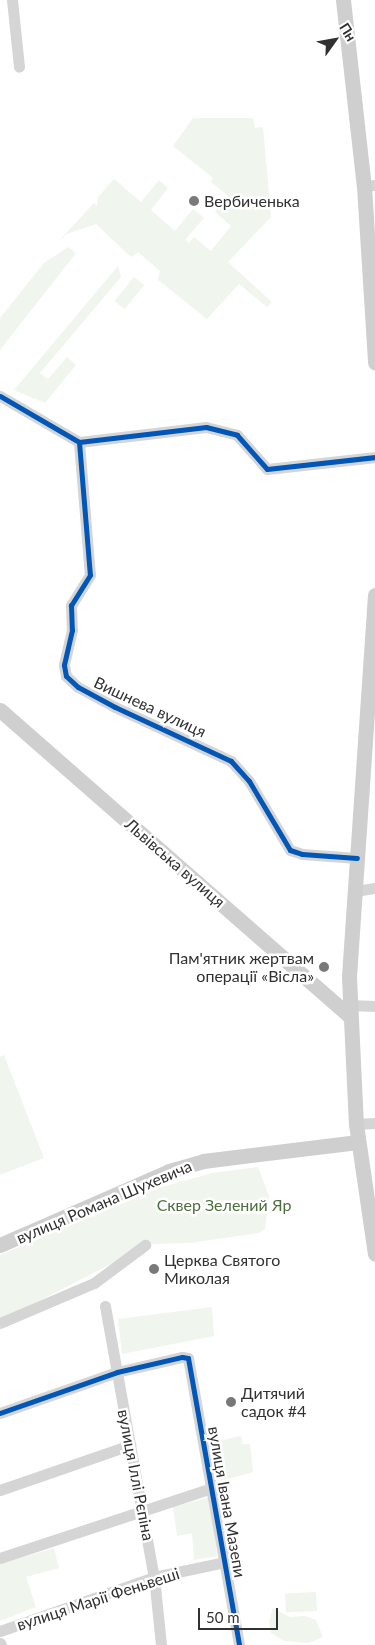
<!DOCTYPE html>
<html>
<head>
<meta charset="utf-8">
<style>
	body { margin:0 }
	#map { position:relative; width:375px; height:1645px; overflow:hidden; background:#fff; font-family:Lato,sans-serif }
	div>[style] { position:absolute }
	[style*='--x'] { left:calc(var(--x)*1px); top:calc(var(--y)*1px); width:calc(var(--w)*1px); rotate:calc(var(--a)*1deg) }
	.green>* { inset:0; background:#f0f5ed; transform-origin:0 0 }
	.street>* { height:11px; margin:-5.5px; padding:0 5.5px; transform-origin:5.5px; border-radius:5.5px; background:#d5d5d5 }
	.secondary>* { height:15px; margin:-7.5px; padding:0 7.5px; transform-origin:7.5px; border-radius:7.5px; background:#cfcfcf }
	.cycleway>* { height:5px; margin:-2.5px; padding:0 2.5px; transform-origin:2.5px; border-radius:2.5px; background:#0057b8 }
	.dots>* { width:14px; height:14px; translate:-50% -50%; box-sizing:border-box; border:2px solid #fff; border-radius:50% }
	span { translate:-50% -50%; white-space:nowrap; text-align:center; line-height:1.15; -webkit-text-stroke:5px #fff; paint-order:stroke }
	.poi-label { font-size:16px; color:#313131 }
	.left { translate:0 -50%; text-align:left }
	.right { translate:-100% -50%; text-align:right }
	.street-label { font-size:16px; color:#313131 }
	.park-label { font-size:16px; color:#4c6d3d }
	.north { position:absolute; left:310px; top:15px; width:50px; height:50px; -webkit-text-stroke:4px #fff; paint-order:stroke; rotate:58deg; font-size:14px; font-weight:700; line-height:20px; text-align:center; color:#313131 }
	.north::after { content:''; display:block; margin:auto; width:18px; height:22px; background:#313131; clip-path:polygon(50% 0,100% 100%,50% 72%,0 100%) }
	.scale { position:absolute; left:198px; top:1608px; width:80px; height:22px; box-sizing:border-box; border:2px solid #313131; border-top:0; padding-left:6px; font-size:15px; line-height:18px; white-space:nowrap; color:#313131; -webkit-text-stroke:4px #fff; paint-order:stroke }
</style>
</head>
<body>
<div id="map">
	<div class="green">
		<i style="clip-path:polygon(193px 118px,253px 118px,255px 128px,263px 127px,271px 217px,228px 262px,272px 302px,267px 307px,239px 284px,207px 319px,158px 280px,160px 271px,138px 252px,131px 257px,96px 224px,67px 234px,57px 243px,94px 203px,97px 206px,98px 197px,114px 179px,141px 202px,159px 180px,168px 188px,151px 210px,175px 231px,193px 209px,204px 218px,185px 240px,189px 243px,194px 237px,211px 251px,231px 226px,215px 212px,228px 196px,211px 182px,213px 178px,173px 146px)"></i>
		<i style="clip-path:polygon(68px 247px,76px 253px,0 350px,0 318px,44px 263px)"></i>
		<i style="clip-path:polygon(118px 266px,121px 277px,40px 373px,48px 379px,67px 357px,76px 365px,45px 403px,14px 390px)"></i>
		<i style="left:134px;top:277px;width:13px;height:31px;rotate:39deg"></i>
		<i style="clip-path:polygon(4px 1055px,44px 1158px,0 1175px,0 1057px)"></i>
		<i style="clip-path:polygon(258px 1167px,269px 1196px,265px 1229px,259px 1233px,189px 1243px,150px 1244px,0 1321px,0 1255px,162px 1187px,212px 1173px)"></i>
		<i style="clip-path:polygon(212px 1307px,214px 1336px,122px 1354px,118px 1319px)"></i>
		<i style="clip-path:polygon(241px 1436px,243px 1444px,250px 1444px,253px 1472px,221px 1481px,214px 1442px)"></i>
		<i style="clip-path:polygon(210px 1497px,217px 1556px,194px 1560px,192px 1533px,177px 1536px,173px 1507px)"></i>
		<i style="clip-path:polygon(54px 1548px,59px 1568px,26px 1577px,36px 1607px,0 1621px,0 1564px)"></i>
		<i style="left:316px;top:1592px;width:19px;height:31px;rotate:87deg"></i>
		<i style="clip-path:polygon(273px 1608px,290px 1617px,305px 1616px,316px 1620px,323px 1637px,309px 1643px,284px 1641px,271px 1633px,269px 1621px)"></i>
	</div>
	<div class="street">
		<i style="--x:12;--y:0;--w:67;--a:84"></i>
		<i style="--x:364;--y:186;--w:11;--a:-5"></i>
		<i style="--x:0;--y:396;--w:91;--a:30.2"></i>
		<i style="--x:79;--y:442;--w:128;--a:-6.7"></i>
		<i style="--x:206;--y:427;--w:32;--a:14"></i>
		<i style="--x:237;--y:435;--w:45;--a:48.6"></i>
		<i style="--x:267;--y:469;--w:109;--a:-6.3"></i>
		<i style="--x:79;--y:442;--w:133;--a:85.3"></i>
		<i style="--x:90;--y:575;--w:36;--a:122"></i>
		<i style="--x:71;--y:605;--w:25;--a:88"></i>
		<i style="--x:72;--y:630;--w:36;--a:103"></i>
		<i style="--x:64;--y:665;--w:11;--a:80"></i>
		<i style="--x:66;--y:676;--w:16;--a:43"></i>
		<i style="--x:78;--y:687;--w:42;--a:28.4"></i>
		<i style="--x:115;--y:707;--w:128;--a:25"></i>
		<i style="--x:231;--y:761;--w:27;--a:48"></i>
		<i style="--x:249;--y:781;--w:80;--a:59.3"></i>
		<i style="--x:290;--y:850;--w:13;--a:18"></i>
		<i style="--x:302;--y:854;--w:55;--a:4.2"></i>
		<i style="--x:355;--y:891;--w:20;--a:-9"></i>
		<i style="--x:349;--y:1005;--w:26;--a:2"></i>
		<i style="--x:356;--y:1124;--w:19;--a:-3"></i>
		<i style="--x:105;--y:1306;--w:275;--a:79.8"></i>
		<i style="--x:154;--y:1577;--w:68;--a:84.1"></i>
		<i style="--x:0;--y:1323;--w:102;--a:-23.1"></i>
		<i style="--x:94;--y:1283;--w:64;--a:-36.7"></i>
		<i style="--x:0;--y:1413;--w:124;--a:-19.3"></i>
		<i style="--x:117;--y:1372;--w:67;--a:-13"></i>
		<i style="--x:182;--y:1357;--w:6;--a:9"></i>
		<i style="--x:188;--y:1358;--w:291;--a:79.9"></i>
		<i style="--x:0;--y:1490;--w:138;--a:-19.1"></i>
		<i style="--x:0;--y:1558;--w:223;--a:-18.3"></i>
		<i style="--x:0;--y:1631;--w:163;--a:-19.3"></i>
		<i style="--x:154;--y:1577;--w:73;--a:-11.9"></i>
		<i style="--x:0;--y:1643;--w:2;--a:63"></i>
	</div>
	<div class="secondary">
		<i style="--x:343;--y:0;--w:187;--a:83.6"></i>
		<i style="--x:364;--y:186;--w:177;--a:86.4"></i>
		<i style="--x:375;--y:595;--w:383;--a:93.9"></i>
		<i style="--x:349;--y:977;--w:147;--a:87.3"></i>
		<i style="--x:356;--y:1124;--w:131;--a:81.7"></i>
		<i style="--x:0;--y:710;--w:465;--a:41.2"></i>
		<i style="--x:0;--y:1245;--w:184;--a:-23.6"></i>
		<i style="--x:169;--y:1171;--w:35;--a:-16"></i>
		<i style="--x:203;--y:1161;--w:156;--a:-7"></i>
	</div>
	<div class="cycleway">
		<i style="--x:0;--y:396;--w:91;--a:30.2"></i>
		<i style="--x:79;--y:442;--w:128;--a:-6.7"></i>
		<i style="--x:206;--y:427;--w:32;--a:14"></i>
		<i style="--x:237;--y:435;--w:45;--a:48.6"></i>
		<i style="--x:267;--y:469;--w:109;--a:-6.3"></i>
		<i style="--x:79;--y:442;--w:133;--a:85.3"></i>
		<i style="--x:90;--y:575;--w:36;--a:122"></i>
		<i style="--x:71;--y:605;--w:25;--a:88"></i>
		<i style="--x:72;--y:630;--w:36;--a:103"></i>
		<i style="--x:64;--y:665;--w:11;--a:80"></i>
		<i style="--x:66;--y:676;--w:16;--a:43"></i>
		<i style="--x:78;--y:687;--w:42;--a:28.4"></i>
		<i style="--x:115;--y:707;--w:128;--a:25"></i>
		<i style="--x:231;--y:761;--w:27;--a:48"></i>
		<i style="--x:249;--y:781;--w:80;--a:59.3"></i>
		<i style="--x:290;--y:850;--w:13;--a:18"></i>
		<i style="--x:302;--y:854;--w:55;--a:4.2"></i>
		<i style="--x:0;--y:1413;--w:124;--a:-19.3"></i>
		<i style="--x:117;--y:1372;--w:67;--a:-13"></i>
		<i style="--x:182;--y:1357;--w:6;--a:9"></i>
		<i style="--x:188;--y:1358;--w:291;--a:79.9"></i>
	</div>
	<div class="dots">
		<i style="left:194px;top:201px;background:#797979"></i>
		<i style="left:324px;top:967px;background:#797979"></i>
		<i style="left:154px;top:1269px;background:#797979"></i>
		<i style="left:231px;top:1402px;background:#797979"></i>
	</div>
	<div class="poi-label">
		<span class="left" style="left:204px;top:201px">Вербиченька</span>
		<span class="right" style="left:314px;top:967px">Пам'ятник жертвам<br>операції «Вісла»</span>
		<span class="left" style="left:164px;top:1269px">Церква Святого<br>Миколая</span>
		<span class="left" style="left:241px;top:1402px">Дитячий<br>садок #4</span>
	</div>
	<div class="street-label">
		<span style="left:150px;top:707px;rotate:25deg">Вишнева вулиця</span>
		<span style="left:175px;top:863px;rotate:41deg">Львівська вулиця</span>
		<span style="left:104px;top:1202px;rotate:-23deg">вулиця Романа Шухевича</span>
		<span style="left:136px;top:1475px;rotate:79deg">вулиця Іллі Рєпіна</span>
		<span style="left:227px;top:1502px;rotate:80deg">вулиця Івана Мазепи</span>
		<span style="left:98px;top:1599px;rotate:-18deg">вулиця Марії Феньвеші</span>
	</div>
	<div class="park-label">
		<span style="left:224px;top:1205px">Сквер Зелений Яр</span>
	</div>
	<div class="north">Пн</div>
	<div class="scale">50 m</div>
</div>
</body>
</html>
